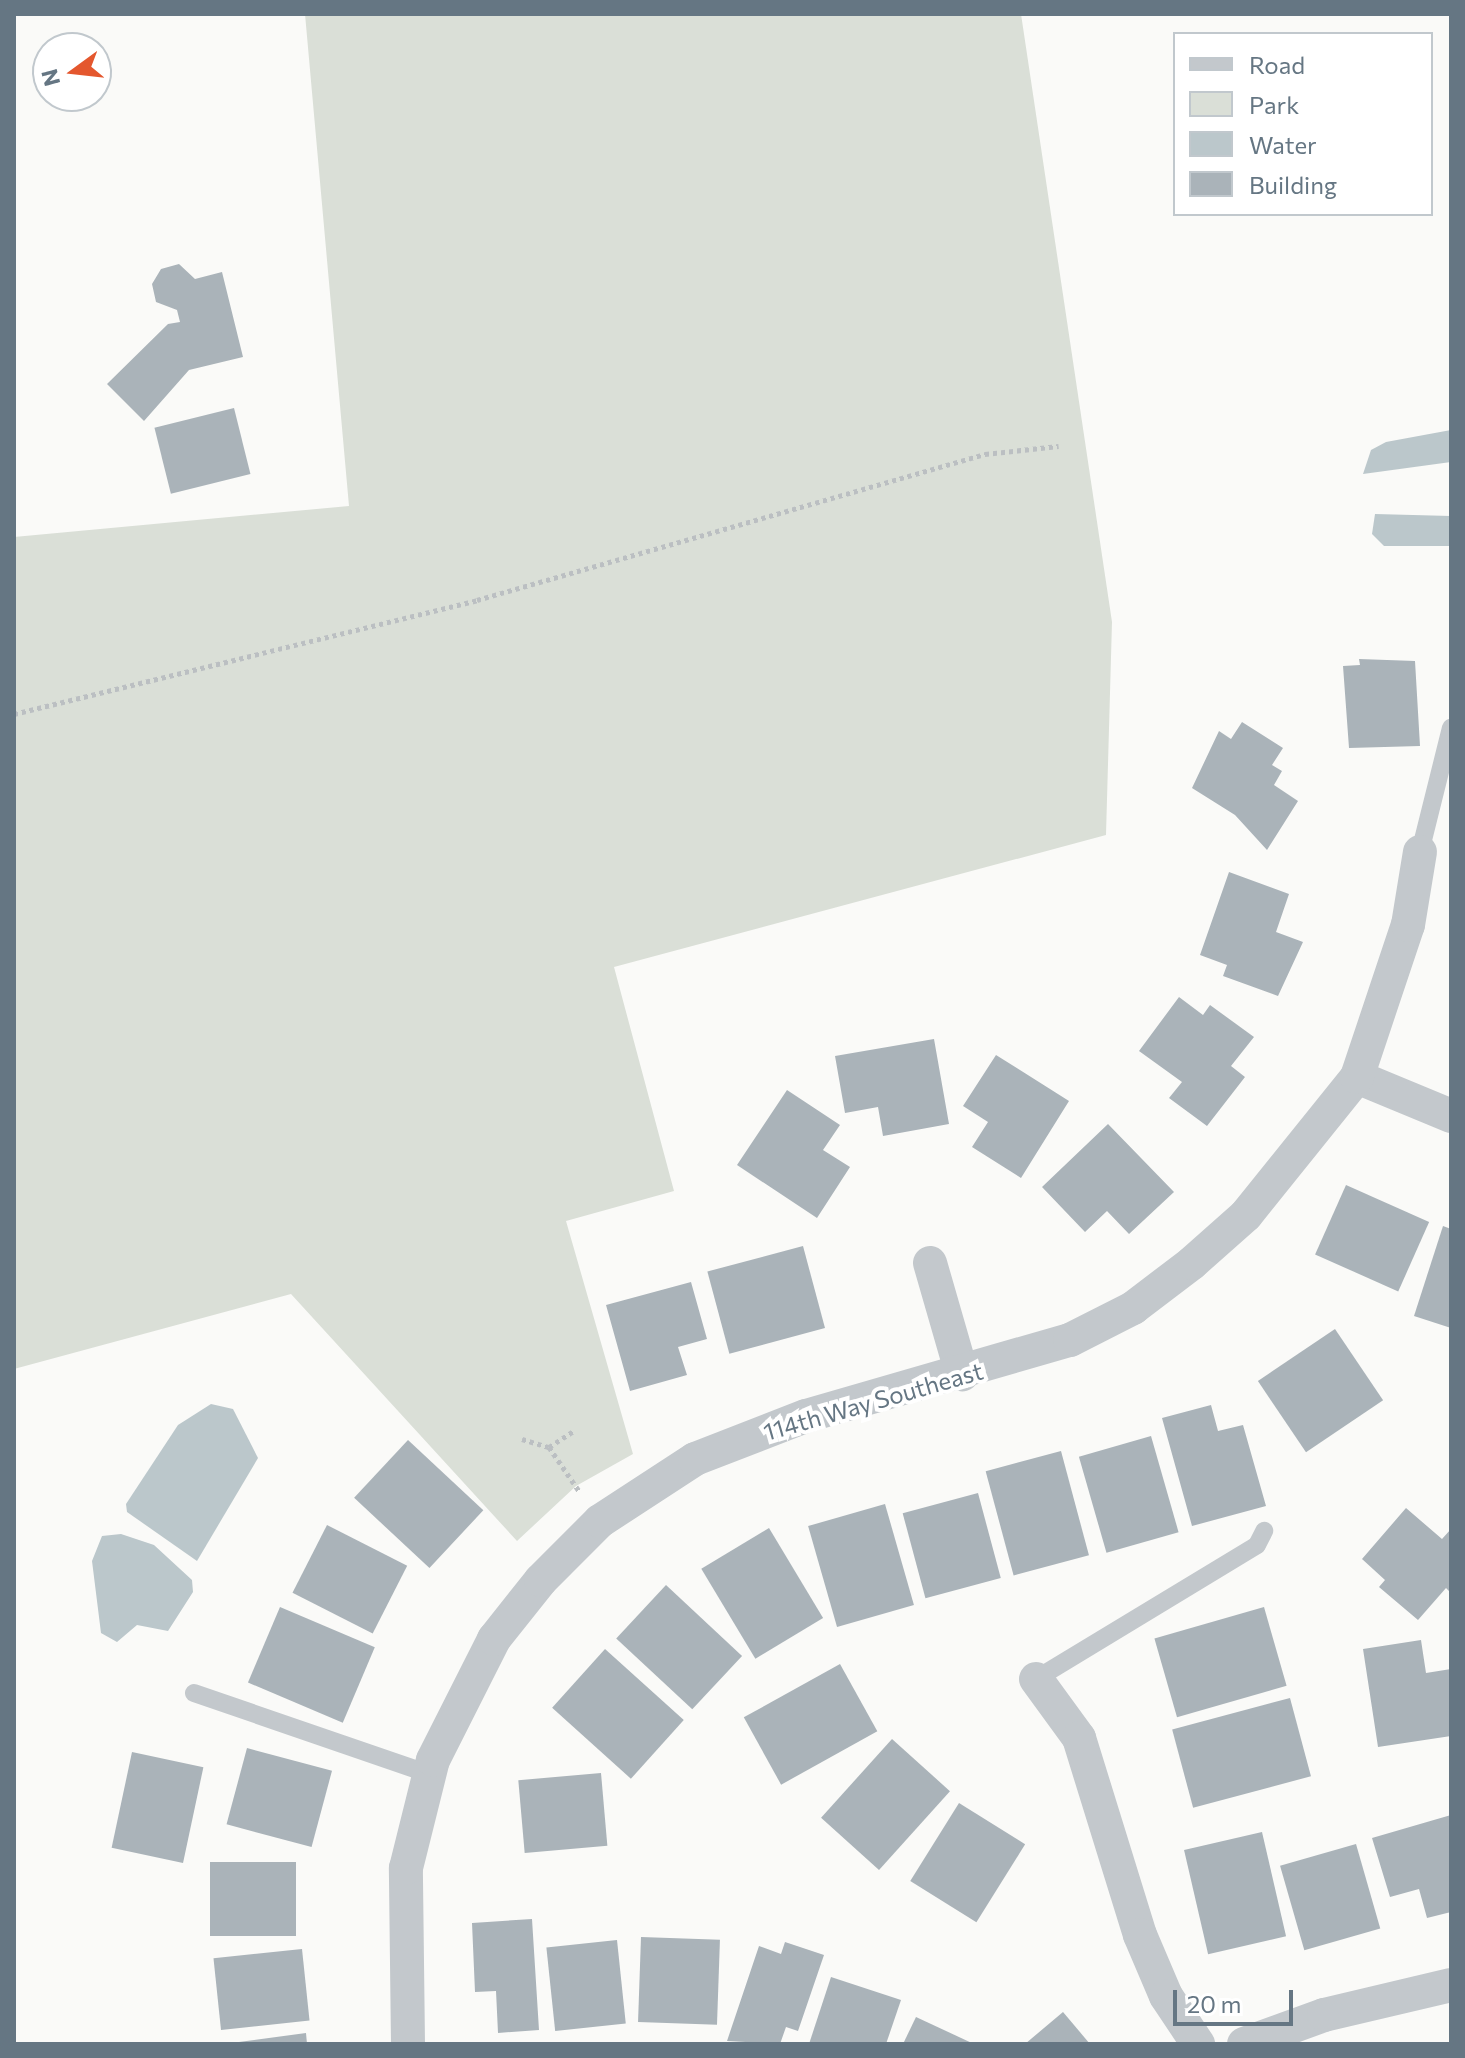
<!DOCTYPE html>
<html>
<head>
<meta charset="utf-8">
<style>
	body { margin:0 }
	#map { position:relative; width:1465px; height:2058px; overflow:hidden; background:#fafaf8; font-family:Commissioner,sans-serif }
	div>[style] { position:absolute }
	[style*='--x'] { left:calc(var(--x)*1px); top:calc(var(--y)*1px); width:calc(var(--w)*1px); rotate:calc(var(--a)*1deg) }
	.green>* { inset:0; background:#dadfd7 }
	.water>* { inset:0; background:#bbc7cb }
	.building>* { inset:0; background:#aab3b9; transform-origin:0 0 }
	.path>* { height:5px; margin-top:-2.5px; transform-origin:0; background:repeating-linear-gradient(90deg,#bbbfc2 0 4px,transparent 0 8px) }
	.service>* { height:18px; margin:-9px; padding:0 9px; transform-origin:9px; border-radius:9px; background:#c3c8cc }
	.minor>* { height:34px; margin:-17px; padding:0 17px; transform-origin:17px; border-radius:17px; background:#c3c8cc }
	span { translate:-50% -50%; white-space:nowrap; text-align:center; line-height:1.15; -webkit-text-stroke:8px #fff; paint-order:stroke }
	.street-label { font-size:24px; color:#657683 }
	.frame { position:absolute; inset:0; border:16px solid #657683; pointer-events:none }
	.legend { position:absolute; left:1173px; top:32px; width:260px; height:184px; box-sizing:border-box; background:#fff; border:2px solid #c1c8cd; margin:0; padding:10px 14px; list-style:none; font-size:24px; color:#657683 }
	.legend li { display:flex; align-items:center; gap:16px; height:40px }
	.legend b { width:40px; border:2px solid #c1c8cd }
	.north { position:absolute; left:32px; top:32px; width:80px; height:80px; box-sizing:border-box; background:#fff; border:2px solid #c1c8cd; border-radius:50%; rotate:255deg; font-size:22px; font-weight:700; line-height:32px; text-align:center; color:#657683 }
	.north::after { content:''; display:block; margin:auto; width:28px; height:36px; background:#e4572e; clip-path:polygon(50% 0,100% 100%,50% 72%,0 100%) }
	.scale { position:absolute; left:1173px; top:1990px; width:120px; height:36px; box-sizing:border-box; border:4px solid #657683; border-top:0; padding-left:10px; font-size:24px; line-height:28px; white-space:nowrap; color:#657683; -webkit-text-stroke:6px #fff; paint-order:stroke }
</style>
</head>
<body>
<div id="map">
	<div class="green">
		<i style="clip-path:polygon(305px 14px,1021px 14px,1112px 622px,1106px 835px,614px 967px,674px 1191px,566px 1221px,633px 1454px,576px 1486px,517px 1541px,291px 1294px,14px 1369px,14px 537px,349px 506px)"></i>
	</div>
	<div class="water">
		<i style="clip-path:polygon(1451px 430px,1451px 462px,1363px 474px,1371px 450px,1386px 442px)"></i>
		<i style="clip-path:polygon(1375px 514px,1451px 516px,1451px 546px,1384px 546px,1372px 534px)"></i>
		<i style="clip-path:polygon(211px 1404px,233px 1409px,258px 1458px,197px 1561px,127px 1512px,126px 1504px,178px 1425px)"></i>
		<i style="clip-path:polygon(121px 1534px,154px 1545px,192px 1580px,193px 1592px,168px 1631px,137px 1625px,117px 1642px,101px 1633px,92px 1561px,102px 1536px)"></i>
	</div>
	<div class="building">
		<i style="clip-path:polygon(179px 264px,195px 279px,222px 272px,243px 357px,189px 370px,144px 421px,107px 384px,168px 324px,180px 322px,177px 310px,156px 302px,152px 284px,161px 269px)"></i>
		<i style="left:234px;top:408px;width:68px;height:82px;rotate:76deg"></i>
		<i style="clip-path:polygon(1359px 659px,1415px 661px,1420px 746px,1349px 748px,1343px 666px,1360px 665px)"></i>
		<i style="clip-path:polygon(1242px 722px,1283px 748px,1272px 765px,1282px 771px,1274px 785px,1298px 801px,1267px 850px,1235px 815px,1192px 788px,1219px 731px,1231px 739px)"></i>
		<i style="clip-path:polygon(1229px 872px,1289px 894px,1276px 932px,1303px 942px,1278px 996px,1223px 976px,1227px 965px,1200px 955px)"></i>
		<i style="clip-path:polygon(1179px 997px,1203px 1015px,1210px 1005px,1254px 1037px,1231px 1066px,1245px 1077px,1207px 1126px,1169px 1098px,1182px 1082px,1139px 1051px)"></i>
		<i style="clip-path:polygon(934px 1039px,949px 1124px,883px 1136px,878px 1107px,845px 1113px,835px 1056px)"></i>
		<i style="clip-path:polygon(996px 1055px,1069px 1101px,1021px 1178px,972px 1147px,988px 1122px,963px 1106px)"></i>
		<i style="clip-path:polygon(787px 1090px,840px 1125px,823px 1150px,850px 1167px,817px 1218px,737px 1165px)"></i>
		<i style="clip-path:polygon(1108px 1124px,1174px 1192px,1129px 1234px,1107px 1211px,1085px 1232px,1042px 1187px)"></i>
		<i style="left:1346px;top:1185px;width:91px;height:76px;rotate:24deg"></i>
		<i style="clip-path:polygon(1443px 1226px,1451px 1229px,1451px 1328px,1414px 1316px)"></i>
		<i style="left:803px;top:1246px;width:85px;height:99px;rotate:75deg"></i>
		<i style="clip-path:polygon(691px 1282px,707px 1339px,678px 1347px,687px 1375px,630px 1391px,606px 1305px)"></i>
		<i style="left:1335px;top:1329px;width:86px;height:93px;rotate:56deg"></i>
		<i style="clip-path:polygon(1211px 1405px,1218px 1431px,1243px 1425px,1266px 1506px,1192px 1526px,1162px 1418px)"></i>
		<i style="left:1151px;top:1436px;width:100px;height:75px;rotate:74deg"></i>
		<i style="left:408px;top:1440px;width:103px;height:79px;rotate:43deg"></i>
		<i style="left:1061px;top:1451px;width:108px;height:78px;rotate:75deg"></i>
		<i style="left:978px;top:1493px;width:88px;height:78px;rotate:75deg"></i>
		<i style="left:885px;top:1504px;width:105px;height:80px;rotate:74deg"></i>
		<i style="clip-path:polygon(1406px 1508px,1442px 1539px,1451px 1529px,1451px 1593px,1446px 1588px,1418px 1620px,1379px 1587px,1385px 1580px,1362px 1559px)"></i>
		<i style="left:327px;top:1525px;width:90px;height:76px;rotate:27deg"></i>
		<i style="left:769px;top:1528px;width:105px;height:79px;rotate:59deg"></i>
		<i style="left:666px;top:1585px;width:104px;height:73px;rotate:43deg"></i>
		<i style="left:280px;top:1607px;width:103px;height:82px;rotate:23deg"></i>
		<i style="left:1264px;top:1607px;width:82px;height:114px;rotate:74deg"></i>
		<i style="clip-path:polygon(1421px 1640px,1426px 1673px,1451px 1669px,1451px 1736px,1378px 1747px,1363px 1649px)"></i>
		<i style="left:605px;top:1649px;width:106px;height:79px;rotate:42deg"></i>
		<i style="left:840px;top:1664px;width:77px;height:110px;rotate:61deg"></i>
		<i style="left:1290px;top:1698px;width:81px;height:122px;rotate:75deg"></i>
		<i style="left:892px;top:1739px;width:78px;height:106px;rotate:42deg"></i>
		<i style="left:247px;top:1748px;width:88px;height:79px;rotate:15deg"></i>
		<i style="left:132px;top:1752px;width:73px;height:98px;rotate:12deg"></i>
		<i style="left:601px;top:1773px;width:73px;height:83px;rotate:85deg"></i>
		<i style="left:959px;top:1803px;width:78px;height:92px;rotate:32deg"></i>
		<i style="clip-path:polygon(1451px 1815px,1451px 1912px,1427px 1918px,1419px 1889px,1390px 1897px,1372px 1838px)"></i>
		<i style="left:1262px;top:1832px;width:107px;height:80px;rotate:77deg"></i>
		<i style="left:1356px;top:1844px;width:88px;height:79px;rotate:74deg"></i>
		<i style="left:296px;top:1862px;width:74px;height:86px;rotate:90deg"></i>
		<i style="clip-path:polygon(532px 1919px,539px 2030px,498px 2033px,496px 1991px,475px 1992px,472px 1923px)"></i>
		<i style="left:641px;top:1937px;width:79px;height:85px;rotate:2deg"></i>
		<i style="left:617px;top:1940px;width:84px;height:71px;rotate:84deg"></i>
		<i style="clip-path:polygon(785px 1942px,824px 1955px,798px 2031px,786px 2027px,780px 2044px,727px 2041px,759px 1946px,781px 1954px)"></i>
		<i style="left:302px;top:1949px;width:72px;height:89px;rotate:84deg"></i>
		<i style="clip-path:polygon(831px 1977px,901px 2000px,886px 2044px,809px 2044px)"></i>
		<i style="clip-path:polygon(1063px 2012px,1090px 2044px,1025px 2044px)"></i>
		<i style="clip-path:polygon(916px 2017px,974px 2044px,903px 2044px)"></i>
		<i style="clip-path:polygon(306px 2033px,307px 2044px,239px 2044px,239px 2042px)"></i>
	</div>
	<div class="path">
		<i style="--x:14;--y:714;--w:477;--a:-13.8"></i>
		<i style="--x:477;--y:600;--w:529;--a:-16.03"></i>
		<i style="--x:985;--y:454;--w:74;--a:-6.2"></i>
		<i style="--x:522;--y:1439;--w:28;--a:17"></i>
		<i style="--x:549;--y:1447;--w:53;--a:55.7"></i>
		<i style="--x:549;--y:1447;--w:30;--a:-33"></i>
	</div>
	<div class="service">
		<i style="--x:1420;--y:852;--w:128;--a:-76"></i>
		<i style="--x:1036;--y:1679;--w:258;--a:-31.2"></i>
		<i style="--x:1257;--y:1545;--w:16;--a:-63"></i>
		<i style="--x:194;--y:1693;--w:249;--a:19"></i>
	</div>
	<div class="minor">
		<i style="--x:1357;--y:1077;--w:102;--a:22.5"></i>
		<i style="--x:930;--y:1263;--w:116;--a:73.9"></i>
		<i style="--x:1036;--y:1679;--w:73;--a:53.9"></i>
		<i style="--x:1079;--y:1738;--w:206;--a:72.8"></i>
		<i style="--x:1140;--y:1935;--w:66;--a:66.9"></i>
		<i style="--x:1166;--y:1996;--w:58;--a:56.3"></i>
		<i style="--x:408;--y:2044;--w:176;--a:-90.7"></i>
		<i style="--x:406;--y:1868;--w:111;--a:-76"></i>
		<i style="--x:433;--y:1760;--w:136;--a:-63.2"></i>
		<i style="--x:494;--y:1639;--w:75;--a:-51.5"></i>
		<i style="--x:541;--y:1580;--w:83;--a:-45"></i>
		<i style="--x:600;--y:1521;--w:113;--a:-33.1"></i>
		<i style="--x:695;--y:1459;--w:119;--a:-21.2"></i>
		<i style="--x:806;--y:1416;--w:275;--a:-16.1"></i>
		<i style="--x:1070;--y:1340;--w:71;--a:-26.9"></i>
		<i style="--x:1133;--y:1308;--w:74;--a:-37.3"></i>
		<i style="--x:1192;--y:1263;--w:72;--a:-41.6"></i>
		<i style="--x:1246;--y:1215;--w:177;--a:-51.2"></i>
		<i style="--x:1357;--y:1077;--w:160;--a:-71.5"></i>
		<i style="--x:1408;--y:925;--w:74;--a:-80.7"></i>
		<i style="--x:1244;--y:2044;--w:85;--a:-19.9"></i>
		<i style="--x:1324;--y:2015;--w:130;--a:-13.3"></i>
	</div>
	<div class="street-label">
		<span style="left:873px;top:1401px;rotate:-16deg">114th Way Southeast</span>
	</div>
	<div class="frame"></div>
	<ul class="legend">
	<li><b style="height:10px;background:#c3c8cc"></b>Road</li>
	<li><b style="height:22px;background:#dadfd7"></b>Park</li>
	<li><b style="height:22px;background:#bbc7cb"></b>Water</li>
	<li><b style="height:22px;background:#aab3b9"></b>Building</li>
	</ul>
	<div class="north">N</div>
	<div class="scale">20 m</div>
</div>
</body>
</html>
